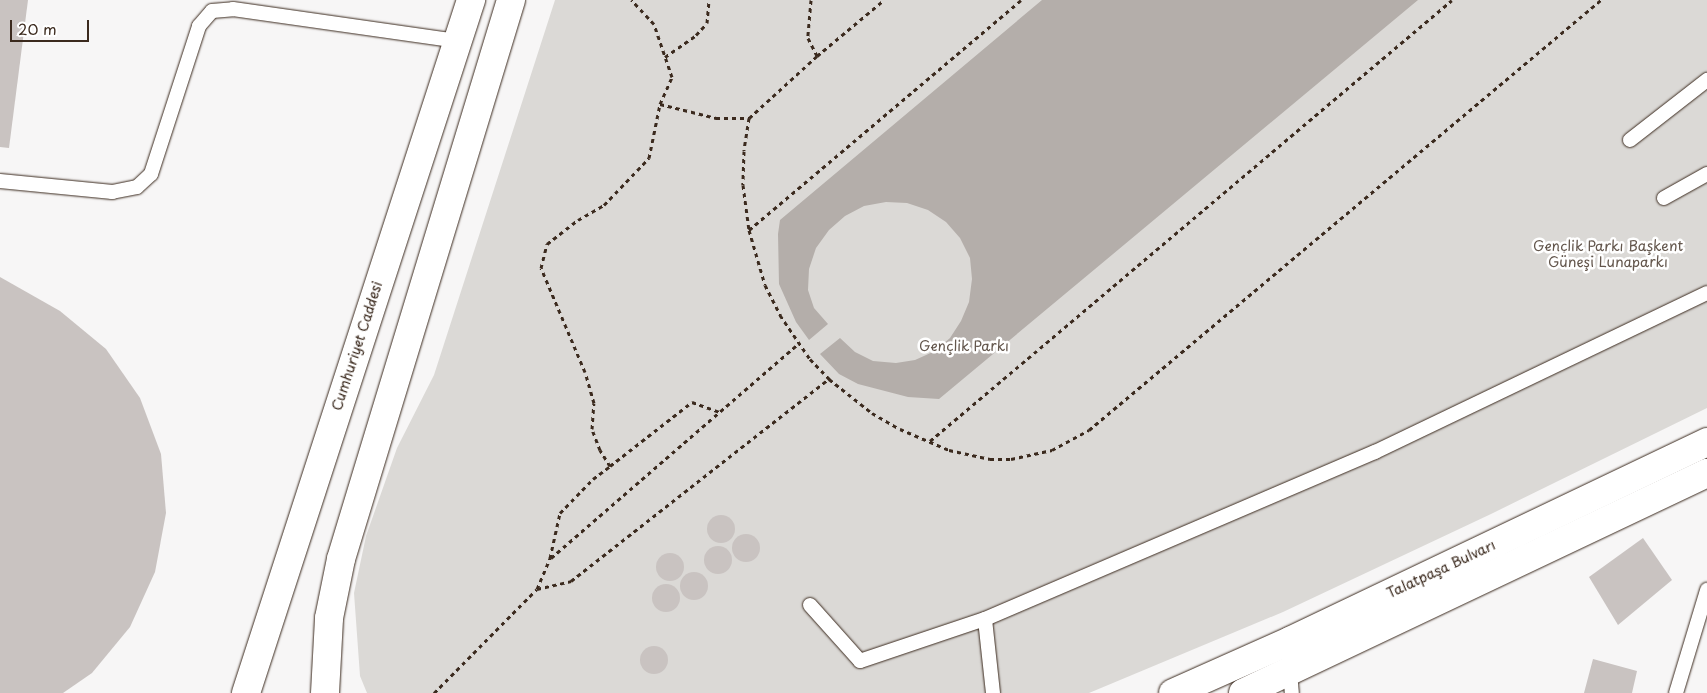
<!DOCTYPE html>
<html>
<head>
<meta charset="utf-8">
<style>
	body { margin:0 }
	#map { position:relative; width:1707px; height:693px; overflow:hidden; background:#f7f6f6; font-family:"Playpen Sans",sans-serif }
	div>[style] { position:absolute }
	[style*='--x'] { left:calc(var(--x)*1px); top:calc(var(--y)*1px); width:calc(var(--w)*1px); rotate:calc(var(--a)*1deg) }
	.green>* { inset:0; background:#dbd9d6 }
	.water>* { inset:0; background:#b4aeaa }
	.building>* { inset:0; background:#c9c3c1 }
	.round { border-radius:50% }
	.path>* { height:3px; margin-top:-1.5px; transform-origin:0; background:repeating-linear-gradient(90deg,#3b2a1e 0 4px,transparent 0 8px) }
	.roads { filter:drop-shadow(0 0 1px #3b2a1e) drop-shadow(0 0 1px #3b2a1e) }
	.service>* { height:14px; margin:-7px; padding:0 7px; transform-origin:7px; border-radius:7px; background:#fff }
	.secondary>* { height:28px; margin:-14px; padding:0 14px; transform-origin:14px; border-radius:14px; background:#fff }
	.primary>* { height:28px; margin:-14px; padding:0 14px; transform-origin:14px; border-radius:14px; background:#fff }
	span { translate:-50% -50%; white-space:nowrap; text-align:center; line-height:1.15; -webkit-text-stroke:5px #fff; paint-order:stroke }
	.park-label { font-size:14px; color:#63564c }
	.street-label { font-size:14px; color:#3b2a1e }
	.scale { position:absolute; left:10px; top:20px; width:79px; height:22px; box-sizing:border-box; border:2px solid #3b2a1e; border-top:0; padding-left:6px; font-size:15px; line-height:18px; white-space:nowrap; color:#3b2a1e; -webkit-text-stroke:4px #fff; paint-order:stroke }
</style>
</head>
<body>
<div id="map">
	<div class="green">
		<i style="clip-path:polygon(555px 0,1707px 0,1707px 408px,1491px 514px,1283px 612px,1089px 693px,367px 693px,360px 676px,354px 593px,366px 536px,397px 448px,434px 375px)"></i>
	</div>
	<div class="water">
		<i style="clip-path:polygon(1042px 0,1418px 0,939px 399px,908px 397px,858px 384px,839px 374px,820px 354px,840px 338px,855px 352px,873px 361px,896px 363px,915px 360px,935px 351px,950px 338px,961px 321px,969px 302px,972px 279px,970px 258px,960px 238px,946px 222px,928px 210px,907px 203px,886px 202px,864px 206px,845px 216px,829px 230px,816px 248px,809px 269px,808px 290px,814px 308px,828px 324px,809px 340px,796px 322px,779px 284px,778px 234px,780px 220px)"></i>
	</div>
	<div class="building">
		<i style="clip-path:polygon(0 0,28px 0,9px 148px,0 147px)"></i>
		<i style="clip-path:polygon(0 277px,60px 311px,106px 349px,140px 398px,161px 454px,166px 513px,155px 572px,130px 627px,92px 673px,63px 693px,0 693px)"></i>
		<i class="round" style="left:707px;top:515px;width:28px;height:28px"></i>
		<i class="round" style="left:732px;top:534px;width:28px;height:28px"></i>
		<i style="clip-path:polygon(1643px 538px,1672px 580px,1618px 625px,1589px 577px)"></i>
		<i class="round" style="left:704px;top:546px;width:28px;height:28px"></i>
		<i class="round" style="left:656px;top:553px;width:28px;height:28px"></i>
		<i class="round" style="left:680px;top:572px;width:28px;height:28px"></i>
		<i class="round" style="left:652px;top:584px;width:28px;height:28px"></i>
		<i class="round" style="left:640px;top:646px;width:28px;height:28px"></i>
		<i style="clip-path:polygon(1593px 659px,1637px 671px,1632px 693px,1584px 693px)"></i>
	</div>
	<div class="path">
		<i style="--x:811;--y:0;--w:38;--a:95"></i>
		<i style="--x:808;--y:38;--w:20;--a:63"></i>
		<i style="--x:817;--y:56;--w:92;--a:137.6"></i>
		<i style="--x:749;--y:118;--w:33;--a:99"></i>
		<i style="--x:744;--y:151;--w:34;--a:92"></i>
		<i style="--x:743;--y:185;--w:45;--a:82.4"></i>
		<i style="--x:749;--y:230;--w:57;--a:73.8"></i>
		<i style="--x:765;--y:285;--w:34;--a:63"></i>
		<i style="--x:780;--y:315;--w:53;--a:55.7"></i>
		<i style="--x:810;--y:359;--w:28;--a:46"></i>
		<i style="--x:829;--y:379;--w:55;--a:38.3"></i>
		<i style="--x:872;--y:413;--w:32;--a:30"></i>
		<i style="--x:900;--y:429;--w:53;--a:23.2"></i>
		<i style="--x:949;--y:450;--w:42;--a:12.4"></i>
		<i style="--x:990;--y:459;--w:21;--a:0"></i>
		<i style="--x:1011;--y:459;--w:42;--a:-12.4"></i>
		<i style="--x:1052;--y:450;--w:42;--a:-28.4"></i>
		<i style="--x:1089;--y:430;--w:669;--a:-40.03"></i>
		<i style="--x:817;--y:56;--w:87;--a:-39.9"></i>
		<i style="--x:665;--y:57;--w:38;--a:-35"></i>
		<i style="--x:696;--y:35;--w:16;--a:-47"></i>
		<i style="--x:707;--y:23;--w:23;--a:-85"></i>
		<i style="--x:660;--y:104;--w:58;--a:14"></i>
		<i style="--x:716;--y:118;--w:33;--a:0"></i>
		<i style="--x:749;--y:230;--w:356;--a:-40.2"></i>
		<i style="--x:930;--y:441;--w:683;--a:-40.19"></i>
		<i style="--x:610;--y:466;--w:104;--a:-38"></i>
		<i style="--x:692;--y:402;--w:29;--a:20"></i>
		<i style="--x:551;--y:558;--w:327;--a:-40.9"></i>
		<i style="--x:537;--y:589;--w:34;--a:-67"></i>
		<i style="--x:550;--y:558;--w:46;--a:-77.5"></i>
		<i style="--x:560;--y:513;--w:47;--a:-45.9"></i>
		<i style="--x:593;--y:479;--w:21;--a:-37"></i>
		<i style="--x:610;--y:466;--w:19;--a:-122"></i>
		<i style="--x:600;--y:450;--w:22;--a:-111"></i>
		<i style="--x:592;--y:429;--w:26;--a:-86"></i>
		<i style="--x:594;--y:403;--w:32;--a:-106"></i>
		<i style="--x:585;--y:372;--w:113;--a:-112.9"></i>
		<i style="--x:541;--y:268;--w:25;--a:-76"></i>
		<i style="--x:547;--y:244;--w:39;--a:-38"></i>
		<i style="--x:578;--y:220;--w:30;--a:-30"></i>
		<i style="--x:604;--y:205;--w:65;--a:-46.2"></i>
		<i style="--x:649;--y:158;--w:55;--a:-78.5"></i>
		<i style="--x:660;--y:104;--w:30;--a:-66"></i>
		<i style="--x:672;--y:77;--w:56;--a:-108.8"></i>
		<i style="--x:654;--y:24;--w:33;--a:-133"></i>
		<i style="--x:434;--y:693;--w:146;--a:-45.3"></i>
		<i style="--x:537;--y:589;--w:35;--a:-13"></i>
		<i style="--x:571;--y:581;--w:328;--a:-38.1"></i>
	</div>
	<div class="roads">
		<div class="service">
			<i style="--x:1630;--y:140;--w:98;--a:-37.9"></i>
			<i style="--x:0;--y:181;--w:113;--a:5.6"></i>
			<i style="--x:112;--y:192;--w:25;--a:-11"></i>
			<i style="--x:137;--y:187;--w:19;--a:-43"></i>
			<i style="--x:151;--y:174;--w:156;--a:-72"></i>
			<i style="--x:199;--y:26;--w:20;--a:-49"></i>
			<i style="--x:212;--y:11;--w:21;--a:-5"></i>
			<i style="--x:233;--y:9;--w:226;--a:8.1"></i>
			<i style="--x:1664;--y:198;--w:49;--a:-29.2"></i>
			<i style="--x:810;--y:605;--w:75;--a:48.2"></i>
			<i style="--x:860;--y:661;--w:132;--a:-18.6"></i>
			<i style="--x:1290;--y:672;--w:21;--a:85"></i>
			<i style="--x:993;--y:693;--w:74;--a:-96.2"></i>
			<i style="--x:985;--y:619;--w:424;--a:-23.2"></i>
			<i style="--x:1375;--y:452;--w:368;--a:-25.6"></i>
			<i style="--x:1676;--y:693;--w:108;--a:-73.2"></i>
		</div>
		<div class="secondary">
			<i style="--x:246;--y:693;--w:729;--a:-72.01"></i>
			<i style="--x:325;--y:693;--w:75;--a:-86.9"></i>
			<i style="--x:329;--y:618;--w:60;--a:-78.5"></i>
			<i style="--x:341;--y:559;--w:584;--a:-73.08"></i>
		</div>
		<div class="primary">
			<i style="--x:1173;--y:693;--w:128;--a:-24"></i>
			<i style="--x:1290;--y:641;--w:462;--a:-25.5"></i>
			<i style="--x:1243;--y:693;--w:514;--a:-25.37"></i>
		</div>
	</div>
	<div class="park-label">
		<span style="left:1608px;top:254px">Gençlik Parkı Başkent<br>Güneşi Lunaparkı</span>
		<span style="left:964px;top:346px">Gençlik Parkı</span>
	</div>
	<div class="street-label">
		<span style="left:357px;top:346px;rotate:-72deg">Cumhuriyet Caddesi</span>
		<span style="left:1441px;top:569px;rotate:-25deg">Talatpaşa Bulvarı</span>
	</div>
	<div class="scale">20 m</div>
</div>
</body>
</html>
